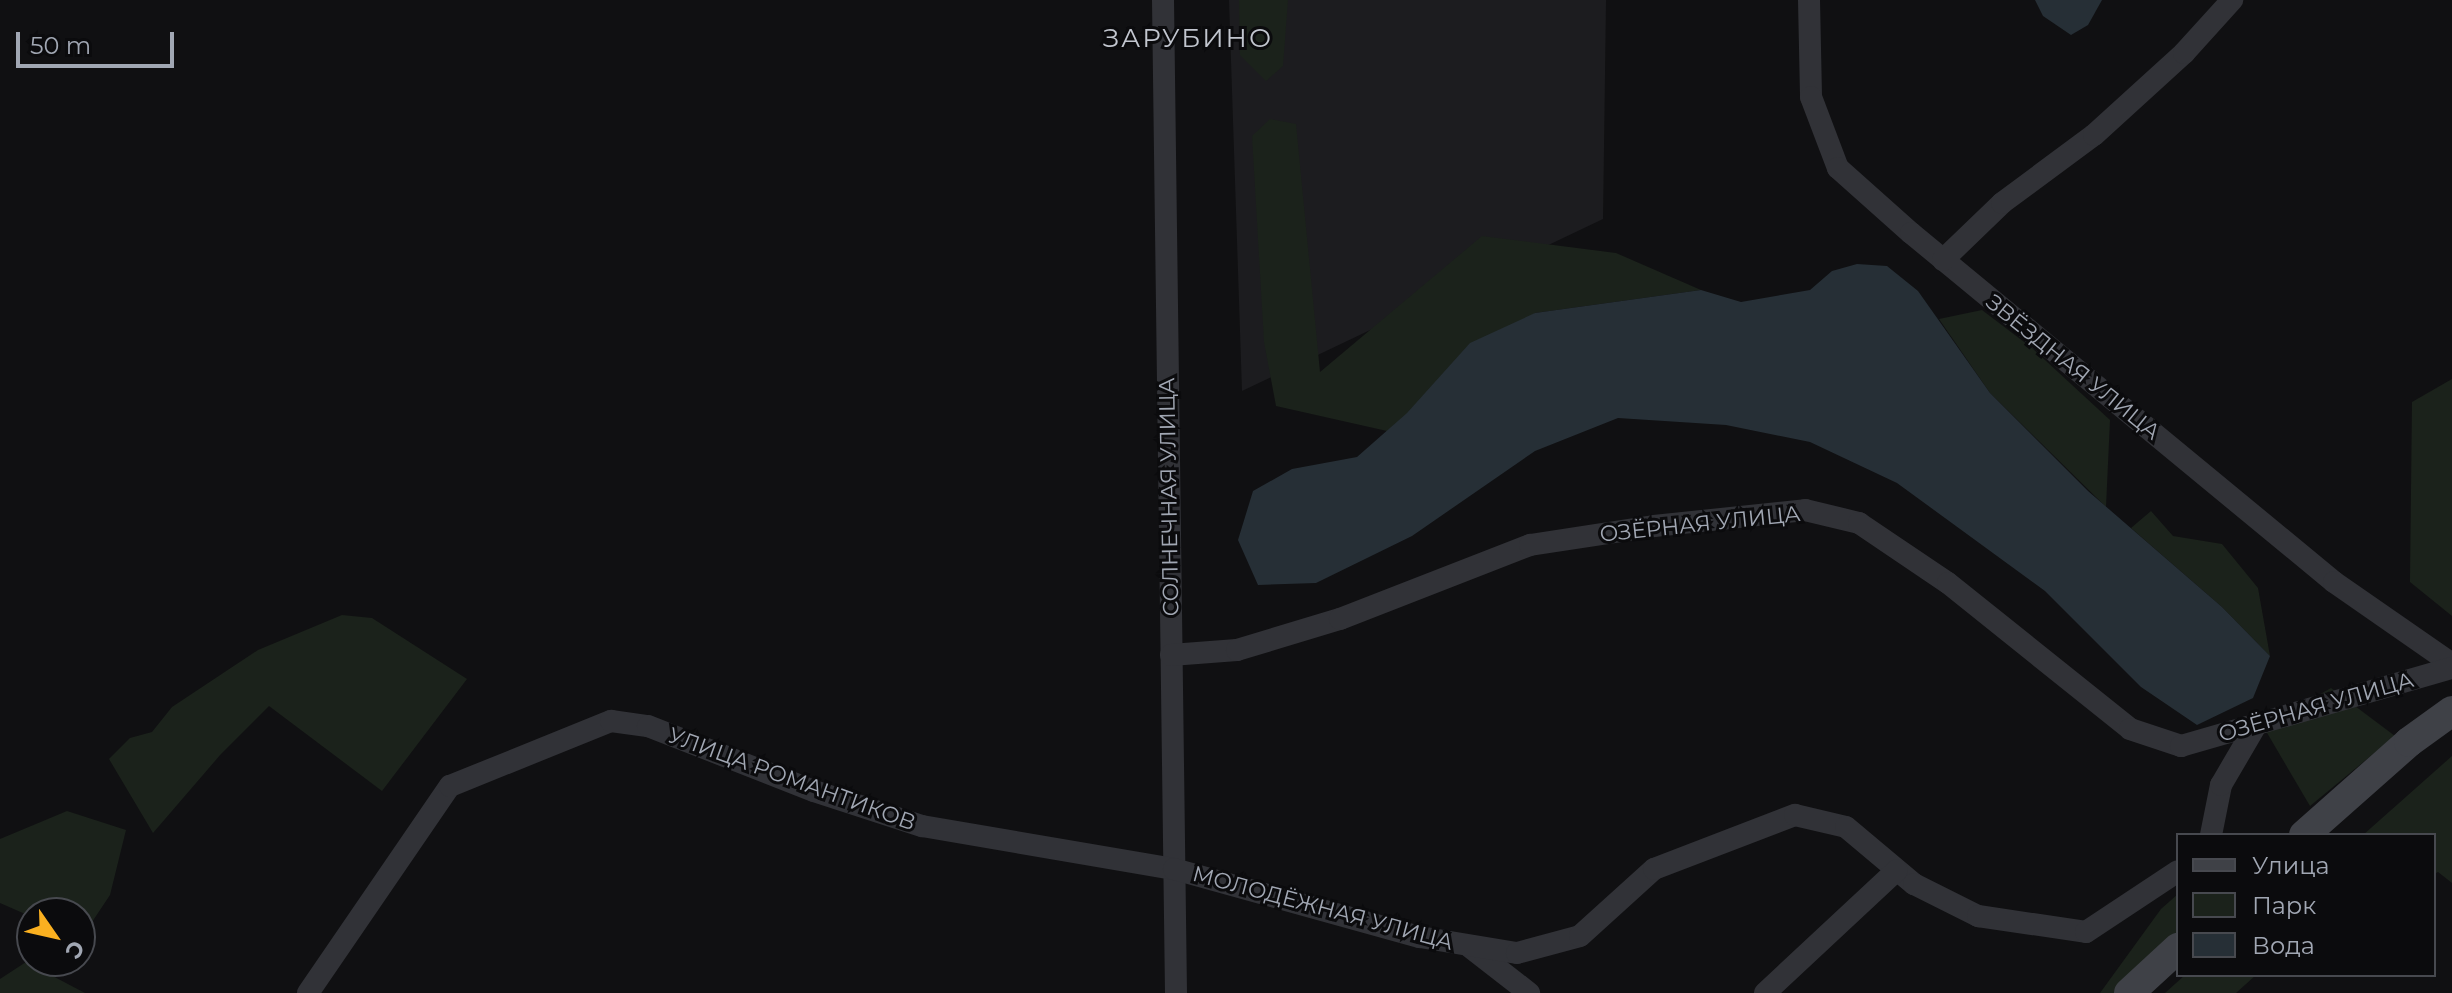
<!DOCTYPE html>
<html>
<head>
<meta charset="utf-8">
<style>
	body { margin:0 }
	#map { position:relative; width:2452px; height:993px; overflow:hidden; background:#101012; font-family:Montserrat,sans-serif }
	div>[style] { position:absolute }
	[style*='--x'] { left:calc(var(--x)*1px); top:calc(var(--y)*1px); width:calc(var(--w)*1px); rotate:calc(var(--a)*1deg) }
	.built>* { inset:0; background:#1c1c1f }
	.green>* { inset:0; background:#1b221b }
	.water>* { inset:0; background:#262f36 }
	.minor>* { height:22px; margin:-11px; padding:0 11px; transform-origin:11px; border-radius:11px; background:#313237 }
	.secondary>* { height:30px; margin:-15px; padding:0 15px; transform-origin:15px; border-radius:15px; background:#3f4147 }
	span { translate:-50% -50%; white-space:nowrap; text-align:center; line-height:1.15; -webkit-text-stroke:6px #0b0b0d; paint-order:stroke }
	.street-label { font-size:22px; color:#a1a7b3 }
	.quarter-label { font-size:26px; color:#c2c6cf; letter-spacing:2px }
	.legend { position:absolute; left:2176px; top:833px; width:260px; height:144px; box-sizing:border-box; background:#0b0b0d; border:2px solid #47494f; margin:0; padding:10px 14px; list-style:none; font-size:24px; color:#a1a7b3 }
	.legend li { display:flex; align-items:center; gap:16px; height:40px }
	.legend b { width:40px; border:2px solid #47494f }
	.north { position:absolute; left:16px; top:897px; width:80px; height:80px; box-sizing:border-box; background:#0b0b0d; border:2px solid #47494f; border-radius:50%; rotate:124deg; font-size:22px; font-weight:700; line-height:32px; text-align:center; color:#a1a7b3 }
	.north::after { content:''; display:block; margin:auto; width:28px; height:36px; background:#fab020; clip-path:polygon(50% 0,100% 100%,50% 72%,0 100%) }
	.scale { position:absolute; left:16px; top:32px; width:158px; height:36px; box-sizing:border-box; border:4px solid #a1a7b3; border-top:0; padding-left:10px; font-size:24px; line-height:28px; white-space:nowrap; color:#a1a7b3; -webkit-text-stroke:6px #0b0b0d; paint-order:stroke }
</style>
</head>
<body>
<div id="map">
	<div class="built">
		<i style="clip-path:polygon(1229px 0,1606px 0,1603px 219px,1242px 391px)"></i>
	</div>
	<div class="green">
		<i style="clip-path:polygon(1239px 0,1288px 0,1283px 66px,1266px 81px,1240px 55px)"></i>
		<i style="clip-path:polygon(1270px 119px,1296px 124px,1320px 372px,1482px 236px,1616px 253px,1701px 290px,1535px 313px,1387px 431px,1276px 406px,1264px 342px,1252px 136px)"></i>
		<i style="clip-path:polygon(1982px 310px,2032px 348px,2110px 420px,2106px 507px,1990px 393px,1939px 319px)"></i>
		<i style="clip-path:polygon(2452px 379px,2452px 616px,2410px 582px,2412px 402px)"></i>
		<i style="clip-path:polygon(2151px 511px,2173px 536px,2222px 544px,2258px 588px,2270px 656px,2222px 607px,2131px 528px)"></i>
		<i style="clip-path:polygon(342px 615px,372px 618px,467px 679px,382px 791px,269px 706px,221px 754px,153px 833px,109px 759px,130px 738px,152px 732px,172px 707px,258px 650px)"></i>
		<i style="clip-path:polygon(2331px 688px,2395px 736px,2310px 806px,2263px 726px)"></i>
		<i style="clip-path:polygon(2452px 756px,2452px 883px,2438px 872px,2434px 874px,2434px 835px,2363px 835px)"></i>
		<i style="clip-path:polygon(67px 811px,126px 830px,110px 895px,92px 922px,80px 922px,80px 913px,32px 913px,32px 917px,0 903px,0 839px)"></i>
		<i style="clip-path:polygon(2178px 894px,2178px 936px,2114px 993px,2100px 993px,2161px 909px)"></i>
		<i style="clip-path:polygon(26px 962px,85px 993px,0 993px,0 979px)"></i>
		<i style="clip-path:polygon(2185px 975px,2256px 975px,2236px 993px,2165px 993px)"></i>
	</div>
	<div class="water">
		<i style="clip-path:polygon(2035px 0,2102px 0,2088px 25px,2071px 35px,2043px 16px)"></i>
		<i style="clip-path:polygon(1857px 264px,1887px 266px,1918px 291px,1990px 393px,2088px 491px,2222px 607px,2270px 656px,2253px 698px,2197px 725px,2141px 687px,2045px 591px,1897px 483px,1810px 442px,1726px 425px,1618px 418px,1535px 451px,1412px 536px,1316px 583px,1258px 585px,1238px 540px,1253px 491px,1292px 469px,1357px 457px,1407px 413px,1470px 343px,1535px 313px,1701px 290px,1741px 302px,1810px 290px,1832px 271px)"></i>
	</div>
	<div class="minor">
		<i style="--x:1163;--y:0;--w:993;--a:89.25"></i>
		<i style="--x:1809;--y:0;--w:97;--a:88.8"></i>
		<i style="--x:1811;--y:97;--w:76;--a:69.2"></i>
		<i style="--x:1838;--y:168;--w:98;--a:41.7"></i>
		<i style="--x:1911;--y:233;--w:548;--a:39.52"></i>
		<i style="--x:2334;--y:582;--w:144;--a:34.8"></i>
		<i style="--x:1943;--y:260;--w:82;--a:-44"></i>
		<i style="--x:2002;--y:203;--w:114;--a:-36.5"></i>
		<i style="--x:2094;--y:135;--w:122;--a:-42.3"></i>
		<i style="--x:2184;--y:53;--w:72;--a:-47.8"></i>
		<i style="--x:1171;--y:655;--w:66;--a:-4.3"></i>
		<i style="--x:1237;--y:650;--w:108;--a:-16.8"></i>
		<i style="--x:1340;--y:619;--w:204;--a:-21.3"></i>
		<i style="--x:1530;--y:545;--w:125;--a:-8.7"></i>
		<i style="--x:1654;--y:526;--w:152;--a:-6"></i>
		<i style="--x:1805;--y:510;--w:56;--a:13.5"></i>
		<i style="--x:1859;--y:523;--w:107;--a:34"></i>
		<i style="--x:1948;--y:583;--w:233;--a:38.7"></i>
		<i style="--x:2130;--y:729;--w:54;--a:18.4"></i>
		<i style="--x:2181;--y:746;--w:282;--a:-16.1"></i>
		<i style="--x:2211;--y:835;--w:51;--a:-78.7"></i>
		<i style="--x:2221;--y:785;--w:69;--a:-59.7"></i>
		<i style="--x:1470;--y:947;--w:75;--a:37.9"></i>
		<i style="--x:308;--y:993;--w:251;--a:-55.6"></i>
		<i style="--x:450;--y:786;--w:174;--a:-22"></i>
		<i style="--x:611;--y:721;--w:37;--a:8"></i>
		<i style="--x:648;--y:726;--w:178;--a:21.4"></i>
		<i style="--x:814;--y:791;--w:114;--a:18"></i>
		<i style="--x:922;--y:826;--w:256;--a:9.7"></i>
		<i style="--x:1174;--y:869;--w:255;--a:15.5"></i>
		<i style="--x:1420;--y:937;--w:98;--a:9.4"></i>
		<i style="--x:1517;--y:953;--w:65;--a:-15.1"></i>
		<i style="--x:1580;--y:936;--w:100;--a:-42.2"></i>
		<i style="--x:1654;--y:869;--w:151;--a:-21"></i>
		<i style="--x:1795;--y:815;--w:52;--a:13.2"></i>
		<i style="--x:1846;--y:827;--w:89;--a:40"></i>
		<i style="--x:1914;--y:884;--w:72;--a:26.6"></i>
		<i style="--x:1978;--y:916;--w:109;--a:8.4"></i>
		<i style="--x:2086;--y:932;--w:110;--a:-33.5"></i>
		<i style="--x:1765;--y:993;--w:180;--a:-43"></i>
	</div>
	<div class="secondary">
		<i style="--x:2304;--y:835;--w:140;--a:-41.5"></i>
		<i style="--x:2409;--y:742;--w:53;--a:-35.8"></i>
		<i style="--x:2129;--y:993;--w:67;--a:-42.6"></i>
	</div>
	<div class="street-label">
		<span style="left:2073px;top:367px;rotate:39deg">ЗВЁЗДНАЯ УЛИЦА</span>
		<span style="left:1169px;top:497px;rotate:-91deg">СОЛНЕЧНАЯ УЛИЦА</span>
		<span style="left:1700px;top:524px;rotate:-6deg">ОЗЁРНАЯ УЛИЦА</span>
		<span style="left:2316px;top:707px;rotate:-16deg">ОЗЁРНАЯ УЛИЦА</span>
		<span style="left:792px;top:779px;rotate:20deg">УЛИЦА РОМАНТИКОВ</span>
		<span style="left:1323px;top:908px;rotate:15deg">МОЛОДЁЖНАЯ УЛИЦА</span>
	</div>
	<div class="quarter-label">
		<span style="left:1188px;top:39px">ЗАРУБИНО</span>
	</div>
	<ul class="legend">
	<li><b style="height:10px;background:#3f4147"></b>Улица</li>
	<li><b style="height:22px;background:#1b221b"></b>Парк</li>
	<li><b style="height:22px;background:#262f36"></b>Вода</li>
	</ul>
	<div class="north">С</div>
	<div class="scale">50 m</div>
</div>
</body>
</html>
